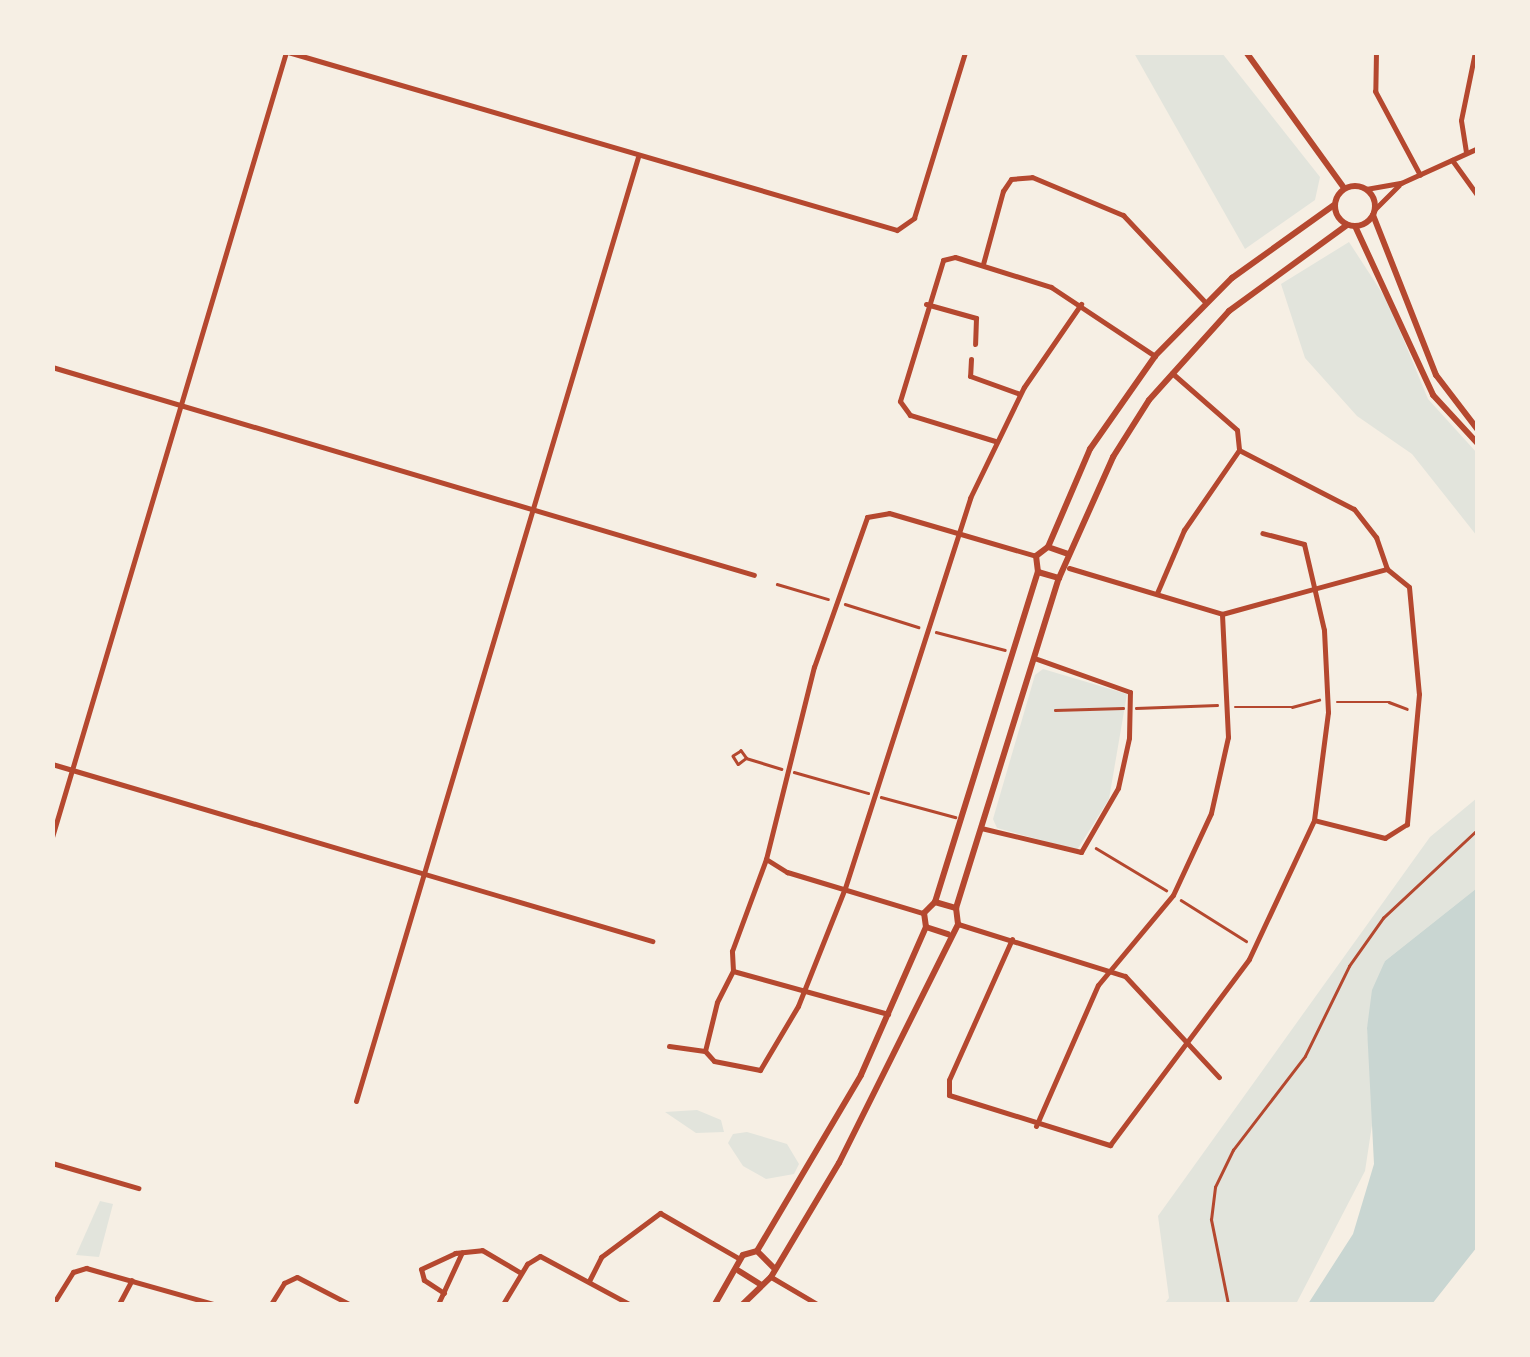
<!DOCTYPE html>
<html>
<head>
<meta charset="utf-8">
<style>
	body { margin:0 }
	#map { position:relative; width:1530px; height:1357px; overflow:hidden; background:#f6efe4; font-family:"Titillium Web",sans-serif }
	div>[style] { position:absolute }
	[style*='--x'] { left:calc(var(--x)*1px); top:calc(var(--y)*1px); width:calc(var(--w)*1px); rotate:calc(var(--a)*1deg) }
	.green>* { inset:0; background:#e2e4dc }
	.water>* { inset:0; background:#c9d6d2 }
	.path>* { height:2.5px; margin:-1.25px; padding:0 1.25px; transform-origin:1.25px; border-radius:1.25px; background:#b5482f }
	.minor>* { height:5px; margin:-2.5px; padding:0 2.5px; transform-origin:2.5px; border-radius:2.5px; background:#b5482f }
	.tertiary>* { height:6px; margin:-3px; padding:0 3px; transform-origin:3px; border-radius:3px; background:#b5482f }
	.tertiary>.ring { margin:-3px; padding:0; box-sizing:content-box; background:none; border:6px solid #b5482f; border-radius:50% }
	span { translate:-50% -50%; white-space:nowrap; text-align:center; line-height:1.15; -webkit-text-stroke:10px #f6efe4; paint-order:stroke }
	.frame { position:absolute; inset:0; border:55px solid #f6efe4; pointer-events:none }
</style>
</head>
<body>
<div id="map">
	<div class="green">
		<i style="clip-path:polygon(1134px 53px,1222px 53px,1320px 177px,1315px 200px,1245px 249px)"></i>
		<i style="clip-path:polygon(1349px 242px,1388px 302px,1428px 399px,1477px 453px,1477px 536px,1412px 454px,1357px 416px,1305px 358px,1281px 284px)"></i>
		<i style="clip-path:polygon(1043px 669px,1127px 694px,1109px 799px,1077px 850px,997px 828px,993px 819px,1035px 675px)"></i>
		<i style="clip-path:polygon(1477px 798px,1477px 888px,1385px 961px,1367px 1028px,1374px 1112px,1365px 1171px,1296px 1304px,1164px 1304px,1169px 1298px,1158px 1216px,1430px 837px)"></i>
		<i style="clip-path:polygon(697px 1110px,721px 1120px,724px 1132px,696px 1133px,665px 1112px)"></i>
		<i style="clip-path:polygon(747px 1132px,787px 1144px,799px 1164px,794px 1174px,766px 1179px,743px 1166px,728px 1143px,733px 1134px)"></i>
		<i style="clip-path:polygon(100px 1201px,113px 1204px,99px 1257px,76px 1255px)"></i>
	</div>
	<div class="water">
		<i style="clip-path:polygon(1477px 888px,1477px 1247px,1432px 1304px,1308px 1304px,1353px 1234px,1374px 1164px,1367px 1028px,1372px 990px,1385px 961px)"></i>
	</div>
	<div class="path">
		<i style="--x:777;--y:584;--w:53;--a:16.4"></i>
		<i style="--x:845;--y:604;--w:77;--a:17.5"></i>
		<i style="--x:936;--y:632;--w:71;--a:14.6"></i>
		<i style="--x:1337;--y:702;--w:52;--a:0"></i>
		<i style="--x:1389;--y:702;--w:19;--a:21"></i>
		<i style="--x:1235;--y:707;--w:57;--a:0"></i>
		<i style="--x:1292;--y:707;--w:28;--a:-15"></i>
		<i style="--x:1136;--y:708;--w:81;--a:-2.1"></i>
		<i style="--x:1055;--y:710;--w:68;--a:-1.7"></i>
		<i style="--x:746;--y:758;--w:9;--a:-126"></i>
		<i style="--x:741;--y:751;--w:9;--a:148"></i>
		<i style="--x:733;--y:756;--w:9;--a:58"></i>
		<i style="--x:738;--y:764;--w:10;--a:-37"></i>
		<i style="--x:746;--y:758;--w:37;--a:17"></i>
		<i style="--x:794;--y:772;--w:77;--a:15.8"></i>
		<i style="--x:881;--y:797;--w:77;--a:15.1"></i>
		<i style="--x:1096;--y:848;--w:82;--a:31"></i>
		<i style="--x:1181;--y:900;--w:77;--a:32.2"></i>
		<i style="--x:1228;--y:1304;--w:86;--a:-101.4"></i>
		<i style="--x:1211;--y:1220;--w:33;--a:-83"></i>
		<i style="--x:1215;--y:1187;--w:41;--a:-64.1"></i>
		<i style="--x:1233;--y:1150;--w:118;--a:-52.5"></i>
		<i style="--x:1305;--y:1056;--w:100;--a:-63.9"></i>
		<i style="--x:1349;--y:966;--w:59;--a:-54.7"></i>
		<i style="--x:1383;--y:918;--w:130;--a:-43.1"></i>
	</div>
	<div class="minor">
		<i style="--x:288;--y:52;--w:634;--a:16.29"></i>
		<i style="--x:897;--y:230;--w:21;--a:-35"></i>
		<i style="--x:914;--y:218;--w:174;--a:-72.9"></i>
		<i style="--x:1376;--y:52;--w:39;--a:91"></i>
		<i style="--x:1375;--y:91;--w:95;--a:61.8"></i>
		<i style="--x:1466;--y:152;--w:32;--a:-99"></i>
		<i style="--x:1461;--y:120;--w:69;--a:-78.4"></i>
		<i style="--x:1452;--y:160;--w:44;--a:54.2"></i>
		<i style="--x:1366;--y:189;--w:36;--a:-10"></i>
		<i style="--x:1401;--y:183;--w:85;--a:-24.4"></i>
		<i style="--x:1375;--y:209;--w:34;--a:-45"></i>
		<i style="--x:1478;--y:214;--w:53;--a:90"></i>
		<i style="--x:983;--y:264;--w:76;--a:-74.7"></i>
		<i style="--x:1003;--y:191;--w:14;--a:-56"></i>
		<i style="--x:1011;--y:179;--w:21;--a:-5"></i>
		<i style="--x:1032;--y:177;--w:99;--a:22.7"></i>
		<i style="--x:1123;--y:215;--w:120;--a:46.7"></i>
		<i style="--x:926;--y:304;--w:52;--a:15.6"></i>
		<i style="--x:976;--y:318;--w:26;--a:92"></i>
		<i style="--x:971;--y:359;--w:17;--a:93"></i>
		<i style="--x:970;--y:376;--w:53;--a:19.8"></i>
		<i style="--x:52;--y:367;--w:732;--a:16.5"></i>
		<i style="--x:1172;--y:373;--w:86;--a:41.2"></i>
		<i style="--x:1237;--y:430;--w:20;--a:84"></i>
		<i style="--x:1239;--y:450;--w:129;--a:27.2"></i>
		<i style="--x:1354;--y:509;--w:36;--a:52"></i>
		<i style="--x:1376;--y:537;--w:34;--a:71"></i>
		<i style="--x:1387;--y:569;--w:28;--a:39"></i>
		<i style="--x:1409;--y:587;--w:107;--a:84.7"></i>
		<i style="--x:1419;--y:694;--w:131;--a:95.3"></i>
		<i style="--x:1407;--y:824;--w:26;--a:148"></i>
		<i style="--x:1385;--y:838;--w:73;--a:-165.8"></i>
		<i style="--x:995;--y:441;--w:89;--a:-163"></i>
		<i style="--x:910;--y:415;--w:17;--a:-126"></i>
		<i style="--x:900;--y:401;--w:147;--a:-73"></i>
		<i style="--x:943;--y:260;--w:12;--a:-14"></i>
		<i style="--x:955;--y:257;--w:101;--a:17.4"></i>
		<i style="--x:1051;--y:287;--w:125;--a:33.6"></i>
		<i style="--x:1069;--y:568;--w:160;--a:16.7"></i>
		<i style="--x:1222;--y:614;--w:171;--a:-15.3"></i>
		<i style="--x:1157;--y:593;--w:69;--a:-66.8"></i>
		<i style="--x:1184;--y:530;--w:97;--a:-55.5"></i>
		<i style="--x:52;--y:764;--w:626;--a:16.44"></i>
		<i style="--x:981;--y:828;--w:103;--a:13.5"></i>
		<i style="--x:1081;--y:852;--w:74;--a:-60"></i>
		<i style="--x:1118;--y:788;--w:51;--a:-77.6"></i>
		<i style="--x:1129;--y:738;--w:46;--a:-88.8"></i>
		<i style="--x:1130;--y:692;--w:102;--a:-160.5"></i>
		<i style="--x:52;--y:837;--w:819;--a:-73.4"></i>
		<i style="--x:766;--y:859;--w:25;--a:32"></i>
		<i style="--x:787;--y:872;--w:142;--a:16.8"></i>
		<i style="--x:958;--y:924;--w:175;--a:17.3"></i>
		<i style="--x:1125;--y:976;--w:138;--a:47.1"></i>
		<i style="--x:1012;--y:939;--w:154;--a:114.1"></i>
		<i style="--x:949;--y:1080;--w:15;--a:90"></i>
		<i style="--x:949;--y:1095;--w:169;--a:17.3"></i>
		<i style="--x:1110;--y:1145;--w:232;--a:-53.2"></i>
		<i style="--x:1249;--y:959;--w:153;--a:-64.9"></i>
		<i style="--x:1314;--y:820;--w:109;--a:-82.6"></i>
		<i style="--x:1328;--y:712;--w:82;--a:-92.8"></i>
		<i style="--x:1324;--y:630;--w:88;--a:-103.1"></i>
		<i style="--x:1304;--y:544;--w:43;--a:-165.3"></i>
		<i style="--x:733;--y:971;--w:20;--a:-93"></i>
		<i style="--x:732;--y:951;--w:98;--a:-69.7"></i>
		<i style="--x:766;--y:859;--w:198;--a:-76"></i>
		<i style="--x:814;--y:667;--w:159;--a:-70.5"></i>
		<i style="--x:867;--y:517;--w:22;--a:-10"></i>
		<i style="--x:889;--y:513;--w:153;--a:16.3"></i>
		<i style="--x:669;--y:1046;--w:36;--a:8"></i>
		<i style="--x:705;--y:1051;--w:13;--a:48"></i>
		<i style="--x:714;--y:1061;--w:47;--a:11.1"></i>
		<i style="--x:760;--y:1070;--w:74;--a:-59.3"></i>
		<i style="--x:798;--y:1006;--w:127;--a:-68.3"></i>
		<i style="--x:845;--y:888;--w:410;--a:-72.2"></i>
		<i style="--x:970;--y:498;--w:123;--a:-64.1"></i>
		<i style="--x:1024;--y:387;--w:101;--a:-55.5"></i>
		<i style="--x:705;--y:1051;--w:50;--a:-76.2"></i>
		<i style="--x:717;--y:1002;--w:35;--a:-63"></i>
		<i style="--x:733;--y:971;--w:161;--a:15.5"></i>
		<i style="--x:356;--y:1101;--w:985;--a:-73.37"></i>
		<i style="--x:1036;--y:1126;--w:154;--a:-66.3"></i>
		<i style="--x:1098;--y:985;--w:117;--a:-50.2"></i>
		<i style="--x:1173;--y:895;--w:90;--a:-65.1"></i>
		<i style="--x:1211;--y:813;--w:78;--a:-77.4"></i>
		<i style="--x:1228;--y:737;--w:123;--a:-92.8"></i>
		<i style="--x:52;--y:1163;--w:90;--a:16.2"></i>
		<i style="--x:771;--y:1277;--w:53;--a:30.4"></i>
		<i style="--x:589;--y:1281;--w:27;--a:-63"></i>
		<i style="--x:601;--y:1257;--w:74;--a:-36.7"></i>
		<i style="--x:660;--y:1213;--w:92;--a:29.9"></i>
		<i style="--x:444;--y:1293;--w:24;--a:-147"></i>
		<i style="--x:424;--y:1280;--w:11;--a:-105"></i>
		<i style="--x:421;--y:1269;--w:38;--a:-25"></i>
		<i style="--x:455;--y:1253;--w:27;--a:-6"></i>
		<i style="--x:482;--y:1250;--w:45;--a:30.5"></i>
		<i style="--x:53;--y:1304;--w:38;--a:-58"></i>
		<i style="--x:73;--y:1272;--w:14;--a:-17"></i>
		<i style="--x:86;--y:1268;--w:132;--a:15.8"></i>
		<i style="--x:119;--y:1304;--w:27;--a:-62"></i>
		<i style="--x:271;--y:1304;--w:25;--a:-58"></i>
		<i style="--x:284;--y:1283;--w:14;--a:-25"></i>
		<i style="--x:297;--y:1277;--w:59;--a:27.4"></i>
		<i style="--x:438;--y:1304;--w:57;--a:-65.2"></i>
		<i style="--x:503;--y:1304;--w:47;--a:-59"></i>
		<i style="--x:527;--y:1264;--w:15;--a:-32"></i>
		<i style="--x:540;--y:1256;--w:101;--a:28.3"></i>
	</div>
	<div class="tertiary">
		<i style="--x:1078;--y:52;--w:24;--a:0"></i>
		<i style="--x:1246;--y:52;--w:168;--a:54.2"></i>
		<i class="ring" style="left:1335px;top:186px;width:34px;height:34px"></i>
		<i style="--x:1373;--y:215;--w:172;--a:68.5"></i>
		<i style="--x:1436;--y:375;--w:69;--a:52.6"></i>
		<i style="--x:1355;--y:226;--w:186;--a:65.2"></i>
		<i style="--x:1433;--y:395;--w:67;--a:47.4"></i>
		<i style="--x:1048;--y:547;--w:107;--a:-66.8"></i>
		<i style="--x:1090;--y:449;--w:113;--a:-55"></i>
		<i style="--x:1155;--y:356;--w:110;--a:-45.4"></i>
		<i style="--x:1232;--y:278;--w:125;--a:-35.6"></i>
		<i style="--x:1038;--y:572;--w:22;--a:16"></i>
		<i style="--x:935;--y:902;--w:22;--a:16"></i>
		<i style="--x:926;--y:927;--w:23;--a:18"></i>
		<i style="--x:757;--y:1251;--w:204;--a:-59.4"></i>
		<i style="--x:861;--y:1075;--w:162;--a:-66.3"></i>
		<i style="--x:926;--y:927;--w:14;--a:-98"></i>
		<i style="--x:924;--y:913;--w:16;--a:-45"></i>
		<i style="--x:935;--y:902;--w:346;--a:-72.7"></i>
		<i style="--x:1038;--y:572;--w:16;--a:-97"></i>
		<i style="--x:1036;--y:556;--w:15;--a:-37"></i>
		<i style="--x:1048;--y:547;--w:21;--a:19"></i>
		<i style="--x:757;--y:1251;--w:23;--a:45"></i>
		<i style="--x:739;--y:1271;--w:25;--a:32"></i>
		<i style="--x:715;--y:1304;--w:56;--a:-60.3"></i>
		<i style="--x:743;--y:1255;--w:15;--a:-16"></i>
		<i style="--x:743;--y:1304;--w:39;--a:-44"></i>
		<i style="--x:771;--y:1277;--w:133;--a:-59.2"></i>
		<i style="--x:839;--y:1163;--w:267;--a:-63.5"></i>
		<i style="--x:958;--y:924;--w:16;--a:-97"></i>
		<i style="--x:956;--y:908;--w:346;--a:-72.7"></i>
		<i style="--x:1059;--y:578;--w:133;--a:-65.9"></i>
		<i style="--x:1113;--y:457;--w:67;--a:-57.7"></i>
		<i style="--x:1149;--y:400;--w:120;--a:-48"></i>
		<i style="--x:1229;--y:311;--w:146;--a:-36.1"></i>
	</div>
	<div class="frame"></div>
</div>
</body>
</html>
